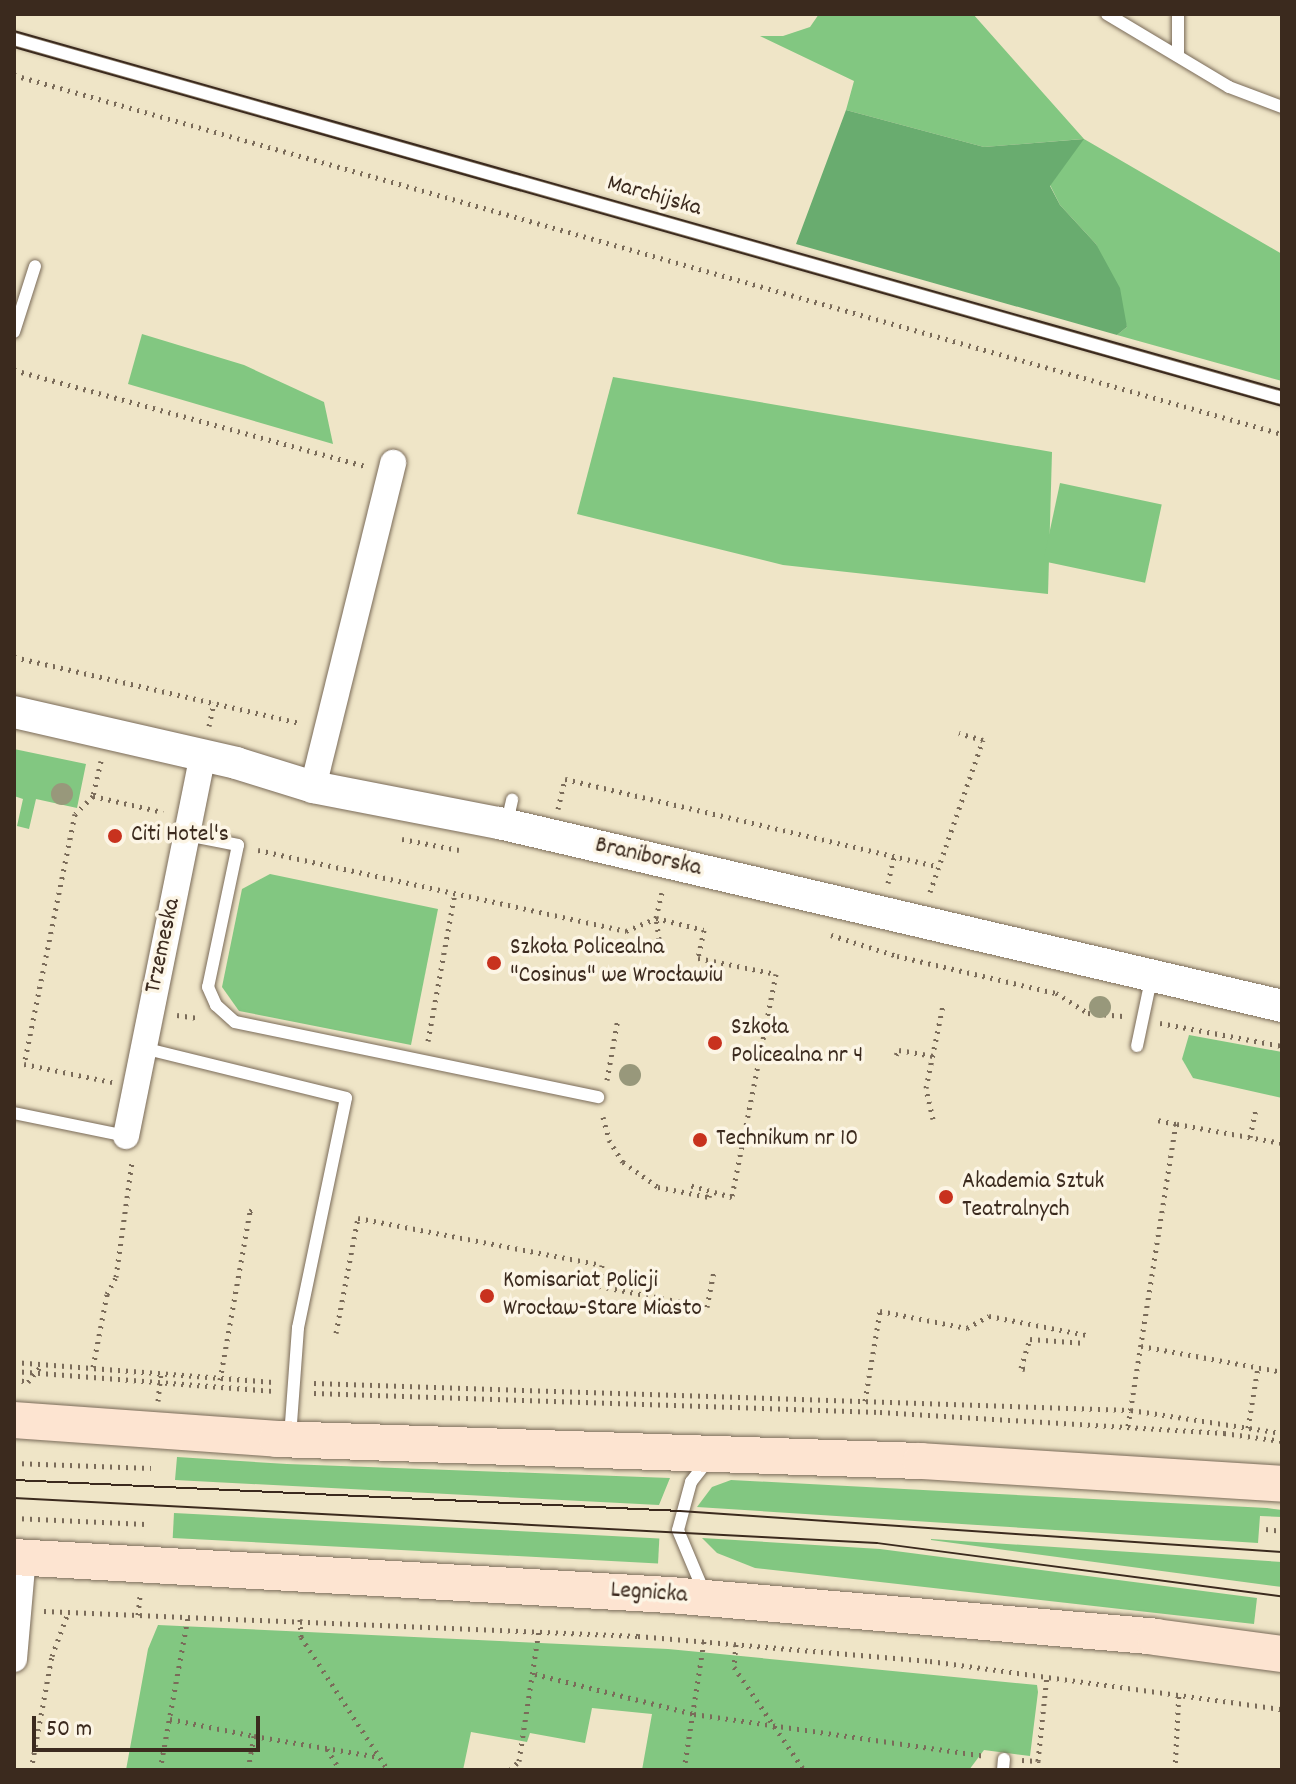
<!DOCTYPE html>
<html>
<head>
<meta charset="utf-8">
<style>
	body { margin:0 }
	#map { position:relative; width:1296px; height:1784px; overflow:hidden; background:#efe5c7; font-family:Dekko,sans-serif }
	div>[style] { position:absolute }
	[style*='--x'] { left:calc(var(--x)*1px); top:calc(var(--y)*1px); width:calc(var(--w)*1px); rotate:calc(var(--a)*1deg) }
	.green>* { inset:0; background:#82c781; transform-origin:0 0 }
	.forest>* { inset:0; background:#69ac6f }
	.path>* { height:5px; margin-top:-2.5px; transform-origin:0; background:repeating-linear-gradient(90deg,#7a6b59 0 2px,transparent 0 8px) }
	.roads { filter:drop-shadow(0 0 2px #7a6b59) drop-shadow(0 0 2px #7a6b59) }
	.service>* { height:12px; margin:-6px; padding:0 6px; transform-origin:6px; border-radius:6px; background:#fff }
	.minor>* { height:26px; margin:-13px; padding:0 13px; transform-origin:13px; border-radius:13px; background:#fff }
	.tertiary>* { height:32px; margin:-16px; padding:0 16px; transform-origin:16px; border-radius:16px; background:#fff }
	.secondary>* { height:36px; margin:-18px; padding:0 18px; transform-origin:18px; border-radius:18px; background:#fde4d1 }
	.tram>* { height:2px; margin:-1px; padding:0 1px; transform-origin:1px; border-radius:1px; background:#3b2a1e }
	.trees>* { width:22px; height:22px; margin:-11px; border-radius:50%; background:#98987b }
	.dots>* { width:22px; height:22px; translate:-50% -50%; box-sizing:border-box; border:4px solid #fcf5e5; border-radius:50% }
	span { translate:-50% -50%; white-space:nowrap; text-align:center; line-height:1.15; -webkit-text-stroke:7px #fcf5e5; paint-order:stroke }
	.street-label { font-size:24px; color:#3b2a1e }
	.poi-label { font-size:24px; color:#3b2a1e }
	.left { translate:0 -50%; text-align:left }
	.frame { position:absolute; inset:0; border:16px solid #3b2a1e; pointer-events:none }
	.scale { position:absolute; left:32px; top:1716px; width:228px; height:36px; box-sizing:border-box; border:4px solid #3b2a1e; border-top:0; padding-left:10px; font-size:24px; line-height:28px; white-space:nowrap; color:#3b2a1e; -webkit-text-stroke:6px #fcf5e5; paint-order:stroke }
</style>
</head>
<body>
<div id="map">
	<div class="green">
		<i style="clip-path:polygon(819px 14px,973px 14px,1084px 139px,1282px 254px,1282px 381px,1117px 335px,1127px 327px,1096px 244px,1060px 205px,1050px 185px,1083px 139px,984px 147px,846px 110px,854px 81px,760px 36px,783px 36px,810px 27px)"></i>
		<i style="clip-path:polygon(142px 334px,244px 365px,324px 402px,333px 444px,128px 384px)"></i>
		<i style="clip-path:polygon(613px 377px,1052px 452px,1048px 594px,783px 565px,577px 514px)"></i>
		<i style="left:1060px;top:483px;width:104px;height:80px;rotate:12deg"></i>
		<i style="clip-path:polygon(14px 749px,86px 764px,77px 808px,36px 799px,29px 829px,17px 826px,23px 799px,14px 796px)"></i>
		<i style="clip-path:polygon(270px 874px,438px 909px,411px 1045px,239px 1011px,222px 987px,242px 889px)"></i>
		<i style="clip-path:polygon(1189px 1035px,1282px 1052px,1282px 1098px,1193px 1078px,1182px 1059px)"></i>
		<i style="clip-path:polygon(177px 1457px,287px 1464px,670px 1478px,659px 1505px,175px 1480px)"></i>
		<i style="clip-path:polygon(731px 1480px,1267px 1508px,1282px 1510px,1282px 1517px,1260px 1516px,1258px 1543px,697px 1507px,712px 1487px)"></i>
		<i style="left:174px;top:1513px;width:486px;height:25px;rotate:3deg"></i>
		<i style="clip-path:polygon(702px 1538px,880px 1549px,1257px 1598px,1254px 1624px,755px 1568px,717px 1553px)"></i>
		<i style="clip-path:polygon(931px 1539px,1282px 1562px,1282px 1587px,931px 1540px)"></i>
		<i style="clip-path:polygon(158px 1625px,668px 1649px,1037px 1685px,1038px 1692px,1030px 1756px,984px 1750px,969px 1770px,642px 1770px,652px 1714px,592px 1708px,585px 1743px,530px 1733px,527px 1742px,471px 1732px,463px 1770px,126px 1770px,148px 1649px)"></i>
	</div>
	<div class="forest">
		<i style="clip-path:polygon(846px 110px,984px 147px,1084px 139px,1050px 186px,1060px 205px,1096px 244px,1120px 288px,1127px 327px,1117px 335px,796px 244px)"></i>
	</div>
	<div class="path">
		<i style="--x:14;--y:75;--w:1318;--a:15.81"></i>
		<i style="--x:14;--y:370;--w:363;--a:15.3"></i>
		<i style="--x:14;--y:657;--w:294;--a:13"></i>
		<i style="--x:209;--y:726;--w:24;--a:-78"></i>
		<i style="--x:101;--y:761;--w:36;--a:103"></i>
		<i style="--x:93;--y:796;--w:25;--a:135"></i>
		<i style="--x:75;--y:814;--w:255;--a:101.5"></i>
		<i style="--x:24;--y:1064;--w:90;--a:11.6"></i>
		<i style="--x:93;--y:796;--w:72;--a:12.9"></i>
		<i style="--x:558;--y:809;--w:31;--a:-77"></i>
		<i style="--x:565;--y:779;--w:381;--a:13.2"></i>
		<i style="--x:402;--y:839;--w:58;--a:10.9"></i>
		<i style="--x:258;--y:850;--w:377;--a:12.4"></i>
		<i style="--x:626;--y:931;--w:33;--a:-23"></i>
		<i style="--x:656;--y:918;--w:26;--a:-77"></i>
		<i style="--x:888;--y:883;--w:28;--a:-77"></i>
		<i style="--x:930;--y:892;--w:161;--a:-70.8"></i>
		<i style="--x:983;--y:740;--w:25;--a:-164"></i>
		<i style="--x:831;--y:935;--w:69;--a:17.7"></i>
		<i style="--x:897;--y:956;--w:163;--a:13.1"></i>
		<i style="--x:1056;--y:993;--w:38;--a:32"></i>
		<i style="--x:1088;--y:1013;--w:35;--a:5"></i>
		<i style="--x:659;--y:939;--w:21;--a:-98"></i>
		<i style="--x:656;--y:918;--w:49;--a:14"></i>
		<i style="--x:704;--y:930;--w:29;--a:102"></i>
		<i style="--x:698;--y:958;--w:80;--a:11.6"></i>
		<i style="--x:776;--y:974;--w:227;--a:101.2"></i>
		<i style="--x:732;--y:1197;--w:45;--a:-164.4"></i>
		<i style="--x:177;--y:1015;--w:21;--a:8"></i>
		<i style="--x:1160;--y:1023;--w:124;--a:10.7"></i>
		<i style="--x:428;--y:1041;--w:150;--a:-79.7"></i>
		<i style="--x:896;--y:1055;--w:6;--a:-59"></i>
		<i style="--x:899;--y:1050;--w:35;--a:10"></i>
		<i style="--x:607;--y:1080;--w:63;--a:-79.9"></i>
		<i style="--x:603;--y:1117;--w:24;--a:75"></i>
		<i style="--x:609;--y:1140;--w:26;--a:58"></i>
		<i style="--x:623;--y:1162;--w:43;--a:35.5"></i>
		<i style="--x:658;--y:1187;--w:52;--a:11.1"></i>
		<i style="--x:709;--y:1197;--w:4;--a:-76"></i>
		<i style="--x:933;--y:1119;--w:32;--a:-103"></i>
		<i style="--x:926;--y:1088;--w:85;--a:-78.4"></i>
		<i style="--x:1177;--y:1124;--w:107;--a:10.3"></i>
		<i style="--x:1250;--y:1137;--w:30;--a:-78"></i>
		<i style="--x:336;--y:1333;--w:117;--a:-79.2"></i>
		<i style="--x:358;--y:1218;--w:248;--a:10.9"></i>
		<i style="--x:602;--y:1265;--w:21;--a:98"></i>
		<i style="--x:599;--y:1286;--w:110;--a:11"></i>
		<i style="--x:707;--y:1307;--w:38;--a:-79"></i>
		<i style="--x:1141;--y:1346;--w:143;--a:10.4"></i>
		<i style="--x:14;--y:1362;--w:263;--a:4.4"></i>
		<i style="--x:93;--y:1367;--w:74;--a:-79.1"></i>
		<i style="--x:107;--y:1294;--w:19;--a:-62"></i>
		<i style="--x:116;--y:1277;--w:116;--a:-82.1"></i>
		<i style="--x:1025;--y:1369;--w:4;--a:-166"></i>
		<i style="--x:1021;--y:1368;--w:30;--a:-73"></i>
		<i style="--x:1030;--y:1339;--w:55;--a:4.2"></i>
		<i style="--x:14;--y:1371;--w:259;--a:4.4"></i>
		<i style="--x:14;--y:1379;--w:14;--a:12"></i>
		<i style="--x:28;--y:1382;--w:22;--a:-51"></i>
		<i style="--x:220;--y:1380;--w:172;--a:-79.9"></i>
		<i style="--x:250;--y:1211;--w:7;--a:-34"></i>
		<i style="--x:314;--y:1383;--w:817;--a:1.89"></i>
		<i style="--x:1131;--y:1410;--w:153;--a:8.7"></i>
		<i style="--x:314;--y:1393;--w:566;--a:1.92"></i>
		<i style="--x:880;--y:1412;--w:345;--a:3.5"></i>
		<i style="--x:1224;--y:1433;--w:59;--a:7.9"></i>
		<i style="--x:158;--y:1401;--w:27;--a:-84"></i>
		<i style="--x:865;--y:1401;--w:91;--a:-80.5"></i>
		<i style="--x:880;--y:1311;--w:89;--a:11.1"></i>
		<i style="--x:967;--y:1328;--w:25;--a:-29"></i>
		<i style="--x:989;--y:1316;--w:100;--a:11"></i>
		<i style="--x:1128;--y:1426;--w:306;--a:-81"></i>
		<i style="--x:1176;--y:1124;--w:19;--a:-168"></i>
		<i style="--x:1248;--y:1428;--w:62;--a:-80.7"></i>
		<i style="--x:14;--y:1463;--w:137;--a:2.1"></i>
		<i style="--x:14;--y:1518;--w:132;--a:2.6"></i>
		<i style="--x:1266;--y:1529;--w:16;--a:7"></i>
		<i style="--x:44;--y:1611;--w:595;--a:2.41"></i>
		<i style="--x:638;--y:1636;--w:293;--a:4.9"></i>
		<i style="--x:930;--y:1661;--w:355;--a:7.8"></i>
		<i style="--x:138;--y:1615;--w:20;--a:-84"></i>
		<i style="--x:300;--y:1619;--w:18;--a:87"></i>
		<i style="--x:301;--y:1637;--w:159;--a:56.8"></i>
		<i style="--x:736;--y:1644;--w:23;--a:95"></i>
		<i style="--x:734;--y:1667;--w:125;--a:55.8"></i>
		<i style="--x:535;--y:1674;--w:164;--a:14.1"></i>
		<i style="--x:694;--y:1714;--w:293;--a:8.2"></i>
		<i style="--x:170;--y:1719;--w:86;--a:11.4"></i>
		<i style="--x:254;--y:1736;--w:35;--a:100"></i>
		<i style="--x:254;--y:1736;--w:127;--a:9.5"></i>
		<i style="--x:327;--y:1749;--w:25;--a:58"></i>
		<i style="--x:1022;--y:1760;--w:16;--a:4"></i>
		<i style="--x:1038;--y:1761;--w:86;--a:-84"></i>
		<i style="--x:31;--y:1770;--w:116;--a:-79.6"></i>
		<i style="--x:52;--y:1656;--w:46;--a:-69.6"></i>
		<i style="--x:160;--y:1770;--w:156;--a:-79.6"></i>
		<i style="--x:510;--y:1770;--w:13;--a:-45"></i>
		<i style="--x:519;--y:1761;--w:133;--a:-81.3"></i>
		<i style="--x:684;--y:1770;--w:131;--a:-81.2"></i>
		<i style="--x:1037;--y:1770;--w:9;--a:-84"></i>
		<i style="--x:1175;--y:1770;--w:78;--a:-87.1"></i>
	</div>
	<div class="roads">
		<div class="service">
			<i style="--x:1107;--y:14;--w:142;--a:30.9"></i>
			<i style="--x:1229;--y:87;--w:57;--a:20.7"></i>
			<i style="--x:14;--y:39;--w:1318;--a:15.81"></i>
			<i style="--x:1178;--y:56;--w:42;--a:-90"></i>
			<i style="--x:14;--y:332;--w:69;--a:-72.3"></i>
			<i style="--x:507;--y:822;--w:23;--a:-77"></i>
			<i style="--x:187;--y:835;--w:52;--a:11.1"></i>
			<i style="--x:238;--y:845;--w:145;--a:101.9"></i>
			<i style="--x:208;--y:987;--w:20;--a:66"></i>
			<i style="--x:216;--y:1005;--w:25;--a:42"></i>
			<i style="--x:235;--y:1022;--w:371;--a:11.7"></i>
			<i style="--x:1137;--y:1046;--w:73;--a:-78.1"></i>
			<i style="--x:143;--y:1048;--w:209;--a:13.8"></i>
			<i style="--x:346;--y:1098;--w:235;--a:101.8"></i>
			<i style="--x:298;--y:1328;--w:108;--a:94.2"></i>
			<i style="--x:14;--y:1113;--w:114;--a:11.6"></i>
			<i style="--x:704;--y:1592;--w:67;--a:-112.8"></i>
			<i style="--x:678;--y:1530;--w:50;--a:-74.8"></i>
			<i style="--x:691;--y:1482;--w:28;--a:-52"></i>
			<i style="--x:1003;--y:1770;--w:11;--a:-85"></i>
		</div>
		<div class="minor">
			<i style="--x:313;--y:787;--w:334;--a:-76.1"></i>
			<i style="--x:126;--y:1136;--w:389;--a:-78.6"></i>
			<i style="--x:14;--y:1659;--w:102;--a:-85"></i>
		</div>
		<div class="tertiary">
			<i style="--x:14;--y:712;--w:228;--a:12.9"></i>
			<i style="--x:236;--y:763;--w:81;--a:17.3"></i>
			<i style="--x:313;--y:787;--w:189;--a:11"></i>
			<i style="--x:499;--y:823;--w:804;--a:13.15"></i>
		</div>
		<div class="secondary">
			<i style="--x:14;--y:1420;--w:264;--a:4.1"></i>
			<i style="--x:277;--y:1439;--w:644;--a:1.96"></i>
			<i style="--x:921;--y:1461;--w:362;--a:3.6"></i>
			<i style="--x:14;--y:1557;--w:657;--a:3.32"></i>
			<i style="--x:670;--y:1595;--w:487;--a:4.9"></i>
			<i style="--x:1155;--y:1637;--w:128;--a:7.6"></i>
		</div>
	</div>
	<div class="tram">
		<i style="--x:14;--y:31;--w:1318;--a:15.81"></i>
		<i style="--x:14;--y:47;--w:1318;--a:15.81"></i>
		<i style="--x:14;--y:1480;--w:667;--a:2.66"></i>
		<i style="--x:680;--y:1511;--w:603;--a:3.9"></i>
		<i style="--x:14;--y:1498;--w:864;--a:2.98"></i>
		<i style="--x:877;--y:1543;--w:408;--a:7.5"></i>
	</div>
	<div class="trees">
		<i style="left:62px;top:794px"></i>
		<i style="left:1100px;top:1007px"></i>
		<i style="left:630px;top:1075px"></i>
	</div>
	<div class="dots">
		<i style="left:115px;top:836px;background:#c8321e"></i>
		<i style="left:494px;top:963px;background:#c8321e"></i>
		<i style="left:715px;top:1043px;background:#c8321e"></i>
		<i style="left:700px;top:1140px;background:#c8321e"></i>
		<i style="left:946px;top:1197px;background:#c8321e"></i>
		<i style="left:487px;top:1296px;background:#c8321e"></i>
	</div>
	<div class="street-label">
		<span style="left:654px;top:197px;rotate:16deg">Marchijska</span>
		<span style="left:648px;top:858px;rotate:13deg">Braniborska</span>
		<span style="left:164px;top:946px;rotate:-78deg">Trzemeska</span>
		<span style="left:649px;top:1594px;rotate:4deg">Legnicka</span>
	</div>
	<div class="poi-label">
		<span class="left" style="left:131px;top:836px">Citi Hotel's</span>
		<span class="left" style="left:510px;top:963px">Szkoła Policealna<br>"Cosinus" we Wrocławiu</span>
		<span class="left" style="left:731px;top:1043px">Szkoła<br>Policealna nr 4</span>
		<span class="left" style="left:716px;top:1140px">Technikum nr 10</span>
		<span class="left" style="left:962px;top:1197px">Akademia Sztuk<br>Teatralnych</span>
		<span class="left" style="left:503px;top:1296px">Komisariat Policji<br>Wrocław-Stare Miasto</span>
	</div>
	<div class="frame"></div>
	<div class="scale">50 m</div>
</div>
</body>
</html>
